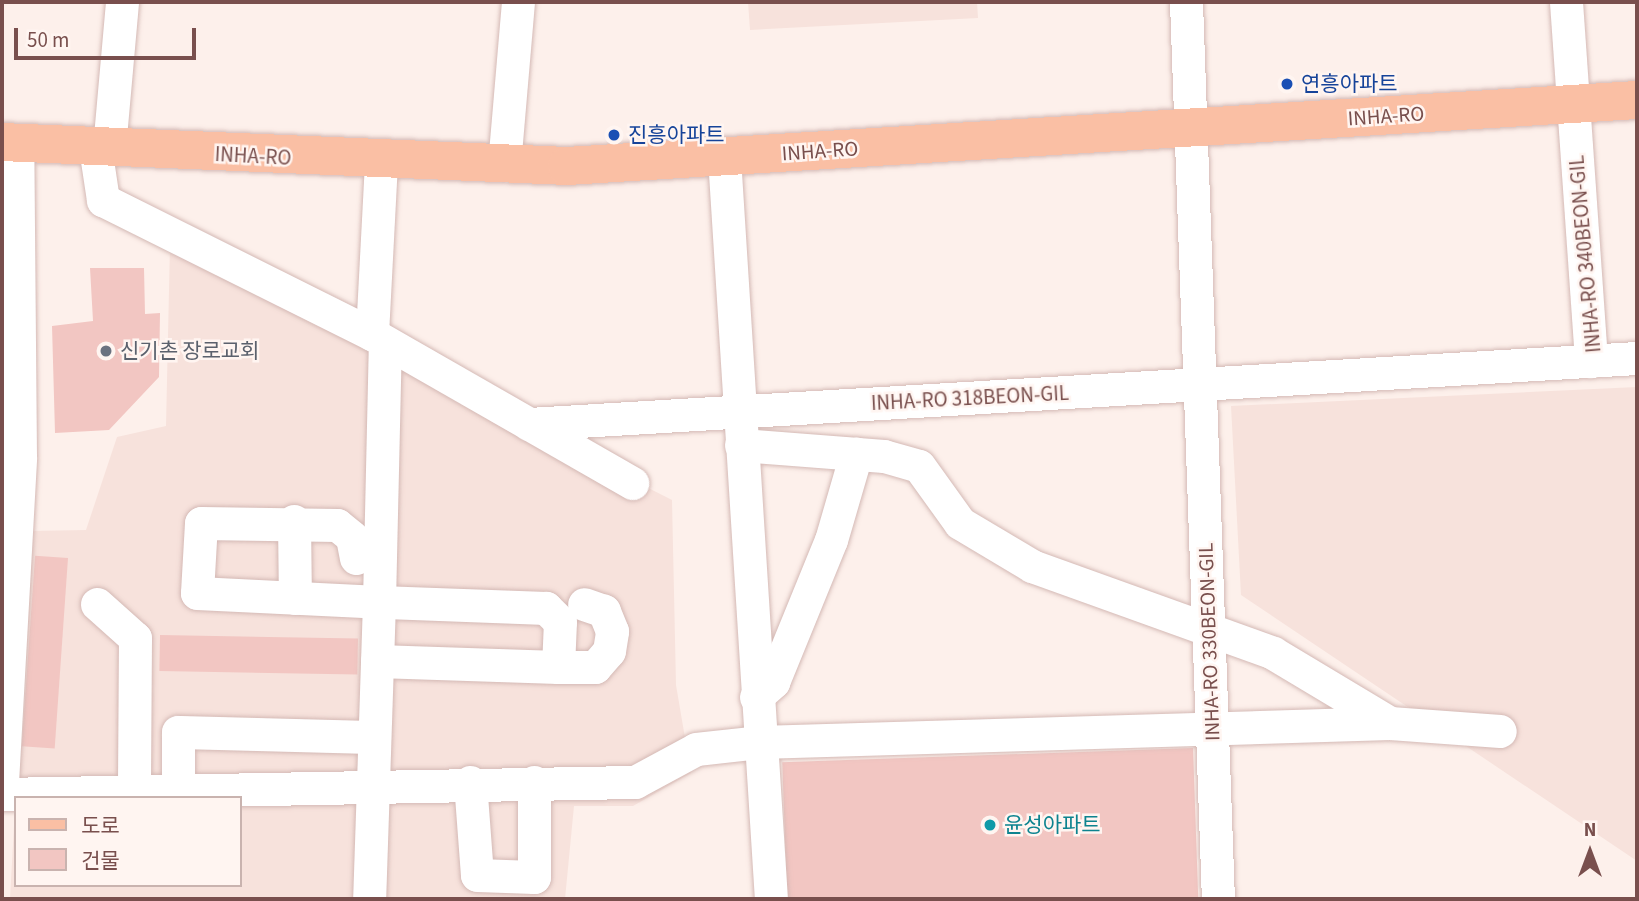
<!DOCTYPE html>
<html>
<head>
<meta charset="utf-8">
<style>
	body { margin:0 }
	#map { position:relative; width:1639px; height:901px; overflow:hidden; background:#fdf0eb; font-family:"Source Sans 3","Noto Sans KR",sans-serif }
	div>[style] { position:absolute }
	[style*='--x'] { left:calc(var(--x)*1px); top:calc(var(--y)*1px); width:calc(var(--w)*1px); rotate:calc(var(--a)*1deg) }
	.residential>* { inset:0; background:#f7e2dc }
	.building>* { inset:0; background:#f2c6c2; transform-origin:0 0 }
	.roads { filter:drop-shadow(0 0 2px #d4b9b5) drop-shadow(0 0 2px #d4b9b5) }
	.minor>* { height:33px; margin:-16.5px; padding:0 16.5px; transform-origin:16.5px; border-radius:16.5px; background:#fff }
	.major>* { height:38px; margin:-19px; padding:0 19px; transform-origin:19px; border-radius:19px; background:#fabfa4 }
	.dots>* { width:19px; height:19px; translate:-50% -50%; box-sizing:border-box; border:4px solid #fff5f1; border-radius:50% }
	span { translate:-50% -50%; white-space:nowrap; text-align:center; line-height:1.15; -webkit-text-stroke:5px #fff5f1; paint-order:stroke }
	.transit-label { font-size:21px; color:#164399 }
	.left { translate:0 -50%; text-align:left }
	.street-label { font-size:21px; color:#794f4d }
	.worship-label { font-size:21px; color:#5b616d }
	.culture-label { font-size:21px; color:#0d838f }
	.frame { position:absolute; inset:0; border:4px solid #794f4d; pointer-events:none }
	.legend { position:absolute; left:14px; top:796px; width:228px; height:91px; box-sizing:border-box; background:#fff5f1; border:2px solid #c9b3af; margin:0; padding:9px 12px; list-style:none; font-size:21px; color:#794f4d }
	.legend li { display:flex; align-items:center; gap:14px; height:35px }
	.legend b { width:35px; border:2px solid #c9b3af }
	.north { position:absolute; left:1555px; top:817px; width:70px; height:70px; -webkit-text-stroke:5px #fff5f1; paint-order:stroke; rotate:0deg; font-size:19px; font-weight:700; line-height:28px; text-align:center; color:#794f4d }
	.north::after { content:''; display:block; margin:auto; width:24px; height:32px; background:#794f4d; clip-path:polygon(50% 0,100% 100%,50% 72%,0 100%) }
	.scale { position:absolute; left:14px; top:28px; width:182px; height:32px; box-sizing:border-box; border:4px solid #794f4d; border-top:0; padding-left:9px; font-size:21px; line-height:24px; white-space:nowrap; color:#794f4d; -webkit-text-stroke:5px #fff5f1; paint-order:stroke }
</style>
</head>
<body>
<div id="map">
	<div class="residential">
		<i style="clip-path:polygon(748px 2px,977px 2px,978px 18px,750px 30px)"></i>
		<i style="clip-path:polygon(evenodd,170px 245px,672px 500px,676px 685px,691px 773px,633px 806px,574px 806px,565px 899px,10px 899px,30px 531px,86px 530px,117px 437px,166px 426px,170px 245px,16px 798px,240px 798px,240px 885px,16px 885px,16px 798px)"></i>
		<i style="clip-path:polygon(1637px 387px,1637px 861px,1241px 595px,1231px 406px)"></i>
	</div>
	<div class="building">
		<i style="clip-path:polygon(90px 268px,144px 268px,145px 314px,160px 313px,159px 377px,109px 430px,55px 433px,52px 326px,93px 321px)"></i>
		<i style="left:68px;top:558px;width:191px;height:33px;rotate:94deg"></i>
		<i style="left:160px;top:635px;width:198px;height:36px;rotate:1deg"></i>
		<i style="left:1193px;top:748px;width:151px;height:411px;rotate:88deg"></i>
	</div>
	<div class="roads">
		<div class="minor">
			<i style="--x:1186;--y:2;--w:898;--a:87.96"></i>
			<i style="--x:1566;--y:2;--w:360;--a:86"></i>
			<i style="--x:95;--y:147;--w:54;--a:81.4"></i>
			<i style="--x:103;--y:200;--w:301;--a:26.5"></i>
			<i style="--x:372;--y:334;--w:300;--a:29.8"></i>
			<i style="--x:109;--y:148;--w:147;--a:-84.9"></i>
			<i style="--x:724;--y:157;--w:743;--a:86.38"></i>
			<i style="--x:504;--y:165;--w:164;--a:-85.1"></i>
			<i style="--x:372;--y:334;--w:171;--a:-87"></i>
			<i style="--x:529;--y:424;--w:1110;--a:-3.41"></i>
			<i style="--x:741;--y:445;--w:143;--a:4.4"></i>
			<i style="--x:884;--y:456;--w:36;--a:16"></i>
			<i style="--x:919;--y:466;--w:70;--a:54.3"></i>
			<i style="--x:960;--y:523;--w:84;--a:30.8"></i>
			<i style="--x:1032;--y:566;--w:256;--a:19.8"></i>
			<i style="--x:1273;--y:653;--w:136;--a:30.9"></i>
			<i style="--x:294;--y:521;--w:77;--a:89.3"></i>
			<i style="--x:356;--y:558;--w:21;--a:-101"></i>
			<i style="--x:352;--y:537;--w:19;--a:-141"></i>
			<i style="--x:337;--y:525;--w:136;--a:-179.2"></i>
			<i style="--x:201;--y:523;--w:70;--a:93.3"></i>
			<i style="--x:197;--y:593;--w:182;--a:2.8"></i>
			<i style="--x:379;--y:602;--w:297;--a:91.9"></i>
			<i style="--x:97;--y:604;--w:51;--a:41.8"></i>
			<i style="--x:135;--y:638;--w:152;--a:90.4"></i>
			<i style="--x:377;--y:661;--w:181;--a:1.9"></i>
			<i style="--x:558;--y:667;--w:45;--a:-87.5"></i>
			<i style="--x:560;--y:622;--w:20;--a:-135"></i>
			<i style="--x:546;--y:608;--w:167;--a:-177.9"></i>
			<i style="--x:379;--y:602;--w:260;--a:-88.7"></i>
			<i style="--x:558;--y:667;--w:37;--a:0"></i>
			<i style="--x:595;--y:667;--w:21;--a:-49"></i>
			<i style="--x:609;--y:651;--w:20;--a:-81"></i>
			<i style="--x:612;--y:631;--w:22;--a:-112"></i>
			<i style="--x:604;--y:611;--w:21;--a:-161"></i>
			<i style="--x:756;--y:697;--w:23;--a:-41"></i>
			<i style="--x:773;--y:682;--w:153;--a:-67.8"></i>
			<i style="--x:831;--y:540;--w:90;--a:-73.8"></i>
			<i style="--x:2;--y:782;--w:325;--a:-86.8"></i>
			<i style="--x:20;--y:457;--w:314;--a:-90.5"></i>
			<i style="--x:470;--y:782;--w:93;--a:85.7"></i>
			<i style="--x:477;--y:875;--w:57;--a:2"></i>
			<i style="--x:534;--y:877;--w:95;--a:-90"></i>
			<i style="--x:178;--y:789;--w:57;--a:-90"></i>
			<i style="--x:178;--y:732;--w:195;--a:1.5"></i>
			<i style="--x:2;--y:794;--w:633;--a:-1.09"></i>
			<i style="--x:635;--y:782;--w:69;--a:-28.4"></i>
			<i style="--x:696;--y:749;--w:63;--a:-6.3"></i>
			<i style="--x:759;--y:742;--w:631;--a:-1.72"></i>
			<i style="--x:1390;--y:723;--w:110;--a:4.2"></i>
		</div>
		<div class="major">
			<i style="--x:2;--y:142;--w:566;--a:2.43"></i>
			<i style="--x:567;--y:166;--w:1072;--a:-3.53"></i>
		</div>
	</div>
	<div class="dots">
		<i style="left:1287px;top:84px;background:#1a4fb4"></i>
		<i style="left:614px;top:135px;background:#1a4fb4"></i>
		<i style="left:106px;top:351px;background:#6b7280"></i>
		<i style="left:990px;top:825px;background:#0f9aa8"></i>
	</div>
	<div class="transit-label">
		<span class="left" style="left:1301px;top:84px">연흥아파트</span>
		<span class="left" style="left:628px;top:135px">진흥아파트</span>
	</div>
	<div class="street-label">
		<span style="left:1386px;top:116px;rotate:-4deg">INHA-RO</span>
		<span style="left:820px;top:151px;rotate:-4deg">INHA-RO</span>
		<span style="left:253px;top:156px;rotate:3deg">INHA-RO</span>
		<span style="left:1585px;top:254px;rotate:-95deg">INHA-RO 340BEON-GIL</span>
		<span style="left:970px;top:398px;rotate:-3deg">INHA-RO 318BEON-GIL</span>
		<span style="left:1209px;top:642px;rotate:-92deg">INHA-RO 330BEON-GIL</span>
	</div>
	<div class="worship-label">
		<span class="left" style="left:120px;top:351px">신기촌 장로교회</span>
	</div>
	<div class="culture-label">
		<span class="left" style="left:1004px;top:825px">윤성아파트</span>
	</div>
	<div class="frame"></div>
	<ul class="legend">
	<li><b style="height:9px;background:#fabfa4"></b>도로</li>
	<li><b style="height:19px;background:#f2c6c2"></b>건물</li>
	</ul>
	<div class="north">N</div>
	<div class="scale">50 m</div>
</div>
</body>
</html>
